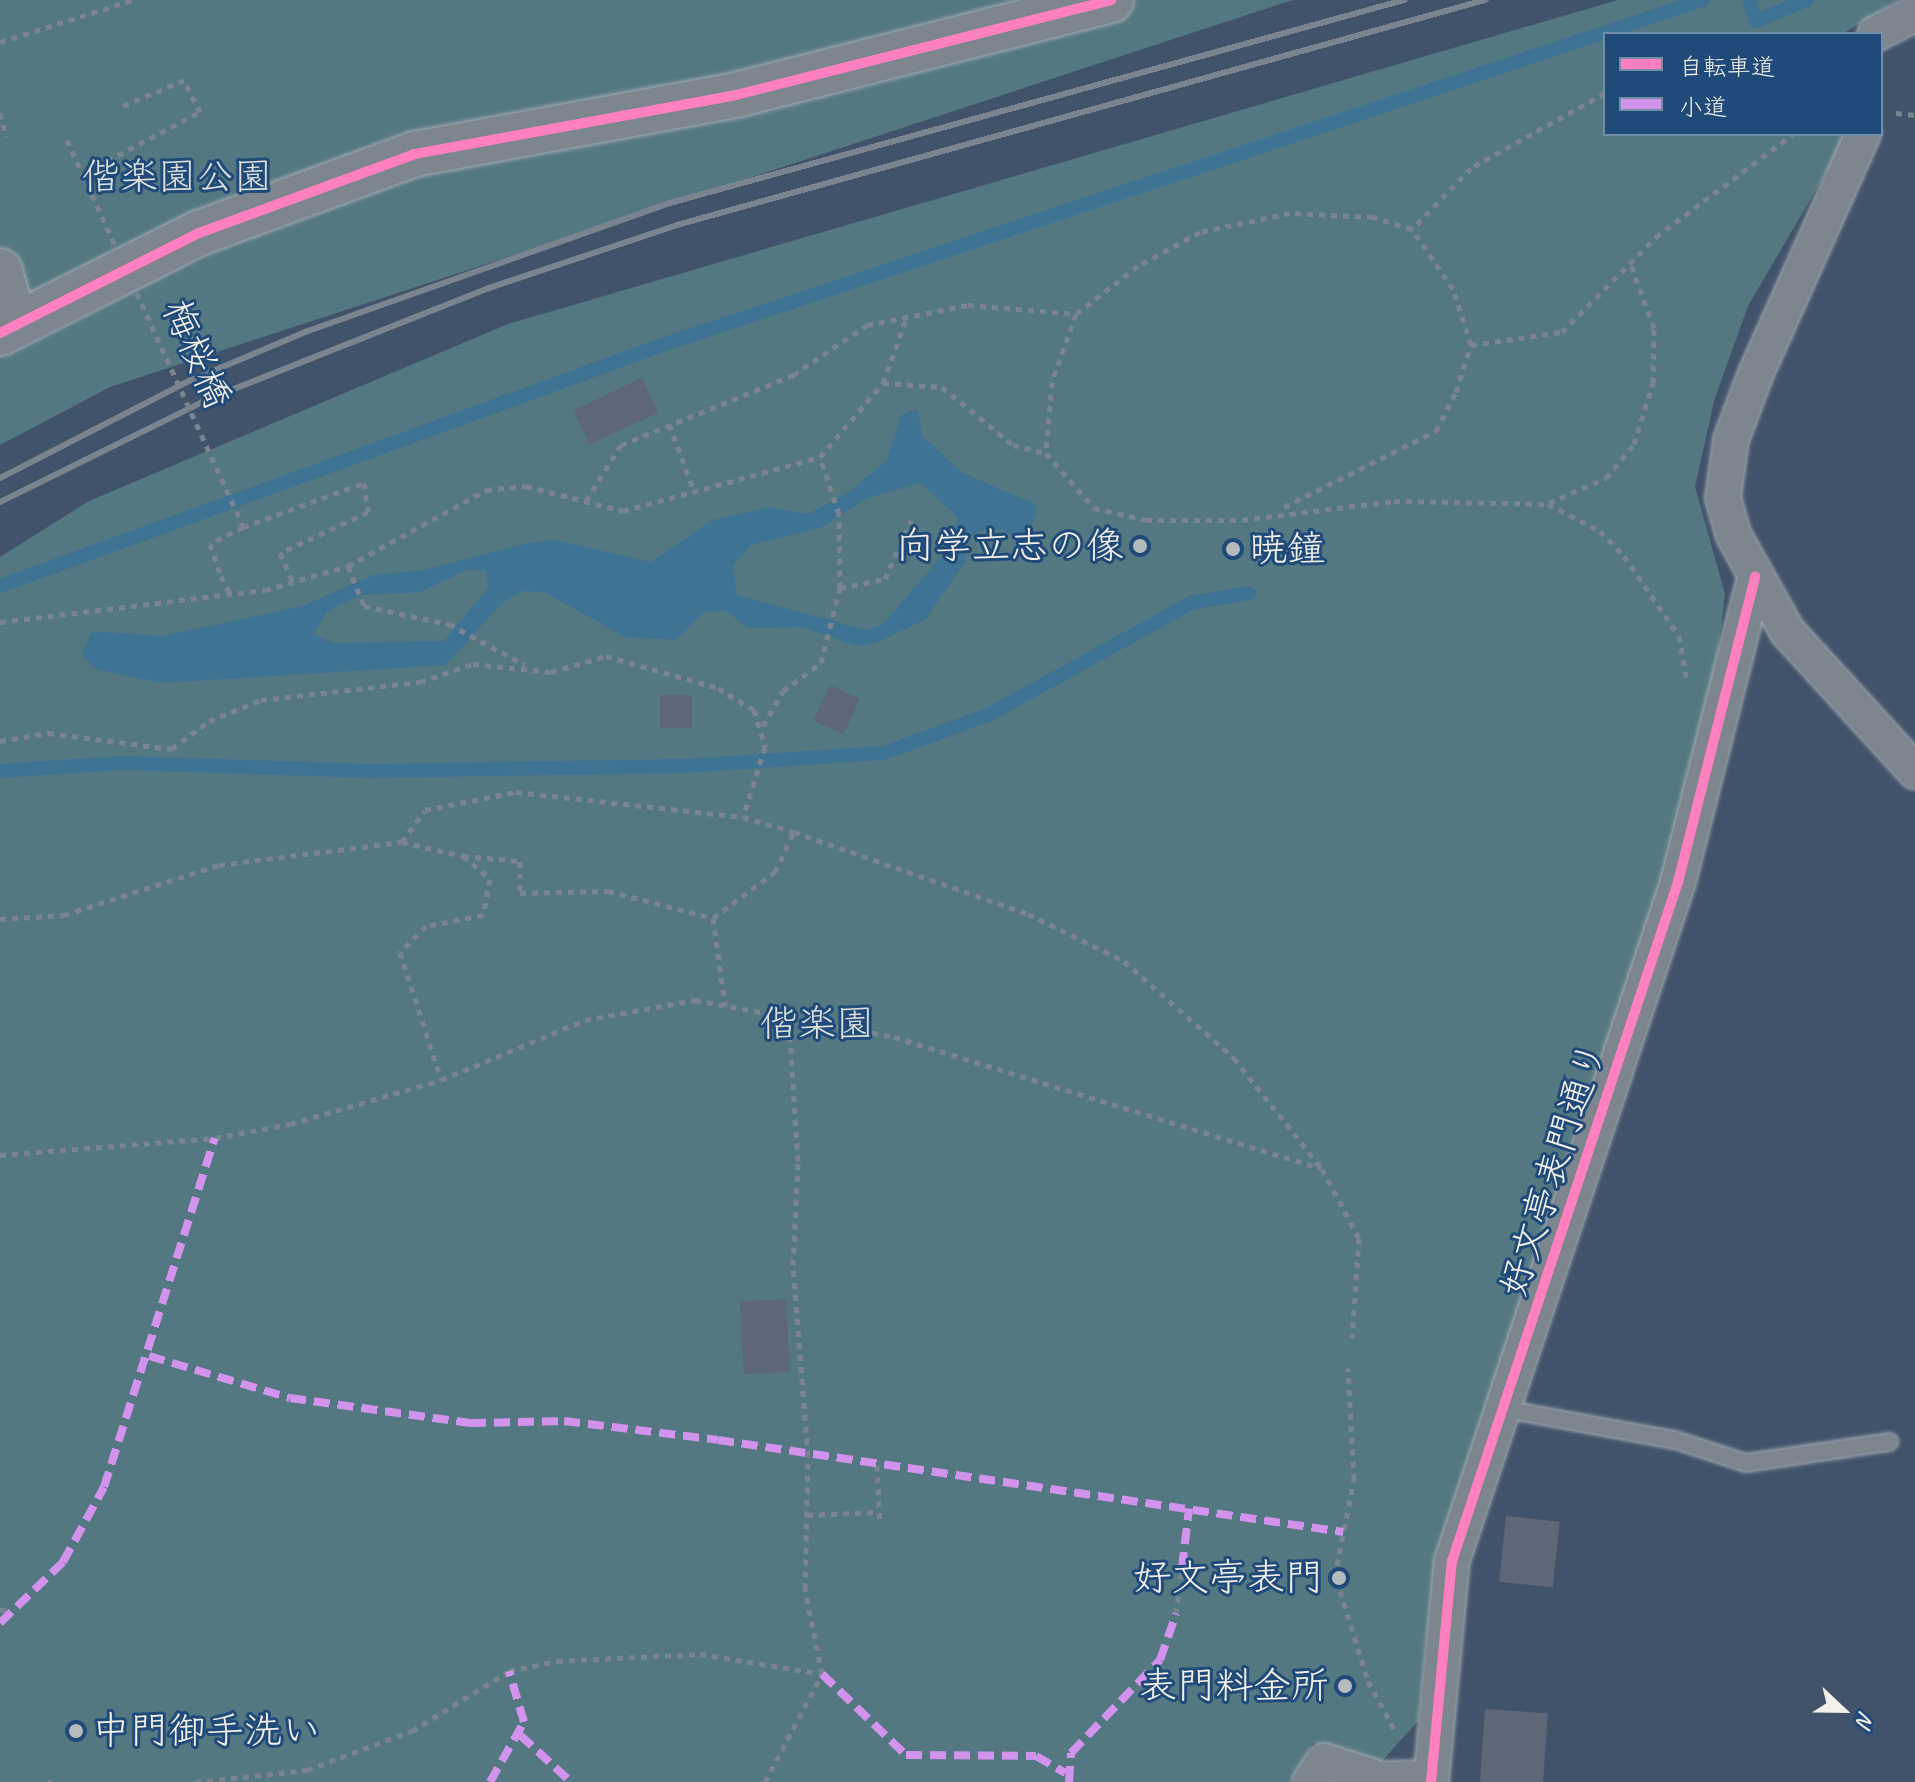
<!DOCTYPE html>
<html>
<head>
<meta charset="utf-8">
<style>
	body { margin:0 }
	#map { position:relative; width:1915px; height:1782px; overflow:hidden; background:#40536b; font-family:Caveat,"Klee One",sans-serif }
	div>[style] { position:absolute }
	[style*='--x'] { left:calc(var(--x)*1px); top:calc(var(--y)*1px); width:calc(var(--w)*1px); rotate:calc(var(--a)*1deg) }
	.green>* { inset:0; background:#547881 }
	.water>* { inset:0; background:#3e7393 }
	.stream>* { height:14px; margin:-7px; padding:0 7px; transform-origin:7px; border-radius:7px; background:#3e7393 }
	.building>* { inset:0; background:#5d6777; transform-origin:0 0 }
	.path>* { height:5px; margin-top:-2.5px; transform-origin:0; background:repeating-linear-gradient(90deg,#7a8490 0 6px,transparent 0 12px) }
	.roads { filter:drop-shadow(0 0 2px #a1a9b2) drop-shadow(0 0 2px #a1a9b2) }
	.lane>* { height:16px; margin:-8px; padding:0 8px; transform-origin:8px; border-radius:8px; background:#7d868e }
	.street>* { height:34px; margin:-17px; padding:0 17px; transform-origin:17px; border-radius:17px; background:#7d868e }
	.secondary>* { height:44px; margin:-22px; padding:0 22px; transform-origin:22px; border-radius:22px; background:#7d868e }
	.rail>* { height:6px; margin:-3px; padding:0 3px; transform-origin:3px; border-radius:3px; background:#7a8490 }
	.path-bridge>* { height:5px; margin-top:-2.5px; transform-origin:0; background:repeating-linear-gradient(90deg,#7a8490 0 6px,transparent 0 12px) }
	.quiet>* { height:8px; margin-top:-4px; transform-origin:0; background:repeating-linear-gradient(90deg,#d193ec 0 16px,transparent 0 24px) }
	.cycleway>* { height:10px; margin:-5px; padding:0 5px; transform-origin:5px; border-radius:5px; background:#ff80c0 }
	.dots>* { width:22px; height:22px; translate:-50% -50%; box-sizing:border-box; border:4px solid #1f4a7a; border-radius:50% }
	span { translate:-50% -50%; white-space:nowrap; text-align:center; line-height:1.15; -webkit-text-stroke:6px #1f4a7a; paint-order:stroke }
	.park-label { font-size:38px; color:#dce0d9 }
	.street-label { font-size:38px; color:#f4f1e8 }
	.poi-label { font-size:38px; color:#f4f1e8 }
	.right { translate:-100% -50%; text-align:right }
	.left { translate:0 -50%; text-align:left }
	.legend { position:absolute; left:1603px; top:32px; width:280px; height:104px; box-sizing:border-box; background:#1f4a7a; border:2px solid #748da6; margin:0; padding:10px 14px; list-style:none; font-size:24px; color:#f4f1e8 }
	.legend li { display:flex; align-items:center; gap:16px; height:40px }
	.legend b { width:40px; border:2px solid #748da6 }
	.north { position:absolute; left:1803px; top:1670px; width:80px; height:80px; -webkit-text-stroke:6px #1f4a7a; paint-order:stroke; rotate:112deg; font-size:22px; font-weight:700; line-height:32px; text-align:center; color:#f4f1e8 }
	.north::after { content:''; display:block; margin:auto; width:28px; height:36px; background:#f4f1e8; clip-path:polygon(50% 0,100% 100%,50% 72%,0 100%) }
</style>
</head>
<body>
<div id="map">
	<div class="green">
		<i style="clip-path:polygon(0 0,1293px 0,110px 387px,0 445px)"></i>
		<i style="clip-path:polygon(1618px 0,1900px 0,1842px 34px,1605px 34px,1605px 134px,1848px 135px,1748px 306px,1714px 401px,1695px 487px,1725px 594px,1714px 684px,1662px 886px,1433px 1576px,1418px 1721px,1373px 1771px,1313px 1743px,1291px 1782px,0 1782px,0 557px,89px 501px,508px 324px)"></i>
	</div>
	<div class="water">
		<i style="clip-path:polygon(evenodd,918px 409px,922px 436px,963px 473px,1035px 504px,1037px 512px,1026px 539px,990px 527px,966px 538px,965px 562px,925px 620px,873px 644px,856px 646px,802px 627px,748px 628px,725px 610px,703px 613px,676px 640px,625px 637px,546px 593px,522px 591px,503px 602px,446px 665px,161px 683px,97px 670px,82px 655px,92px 631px,162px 636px,303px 606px,373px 575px,424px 570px,523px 544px,554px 540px,651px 562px,712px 520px,769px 507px,807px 514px,848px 493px,887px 460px,901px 415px,918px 409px,921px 483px,958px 518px,948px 549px,883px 624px,866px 630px,737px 595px,733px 566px,751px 545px,820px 528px,867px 498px,921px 483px,918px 409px,467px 570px,486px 570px,488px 588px,444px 641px,336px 643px,313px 635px,328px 611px,360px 595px,421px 592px,467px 570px)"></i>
	</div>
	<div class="stream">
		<i style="--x:1749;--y:0;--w:22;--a:72"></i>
		<i style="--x:1756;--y:21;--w:55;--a:-22.4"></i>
		<i style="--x:0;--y:586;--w:711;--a:-19.99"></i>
		<i style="--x:668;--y:343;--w:1090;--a:-18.34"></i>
		<i style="--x:0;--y:771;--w:119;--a:-3.8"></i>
		<i style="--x:119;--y:763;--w:248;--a:1.8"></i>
		<i style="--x:367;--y:771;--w:319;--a:-0.9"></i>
		<i style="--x:686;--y:766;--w:198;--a:-3.8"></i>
		<i style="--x:884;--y:753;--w:113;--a:-20.2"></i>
		<i style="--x:990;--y:714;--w:230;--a:-28.9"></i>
		<i style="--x:1191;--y:603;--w:59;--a:-9.8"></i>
	</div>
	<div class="building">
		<i style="left:642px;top:378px;width:38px;height:76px;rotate:65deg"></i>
		<i style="left:830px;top:685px;width:33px;height:39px;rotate:25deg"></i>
		<i style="left:660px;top:695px;width:32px;height:33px"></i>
		<i style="left:786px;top:1299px;width:73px;height:46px;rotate:87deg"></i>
		<i style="left:1506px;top:1516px;width:54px;height:66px;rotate:6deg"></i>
		<i style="left:1485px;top:1709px;width:63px;height:73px;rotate:4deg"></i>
	</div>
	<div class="path">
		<i style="--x:0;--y:42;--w:139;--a:-17.5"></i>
		<i style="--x:1605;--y:93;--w:154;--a:150.8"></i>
		<i style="--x:1471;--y:168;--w:85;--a:134"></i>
		<i style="--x:1412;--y:229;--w:41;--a:-162.9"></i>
		<i style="--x:1373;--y:217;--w:83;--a:-177.2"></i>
		<i style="--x:1290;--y:213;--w:92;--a:168.1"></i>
		<i style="--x:1200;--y:232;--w:71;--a:151.3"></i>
		<i style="--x:1138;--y:266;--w:78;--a:142.3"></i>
		<i style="--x:1076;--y:314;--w:72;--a:109.4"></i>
		<i style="--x:1052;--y:382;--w:71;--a:94.8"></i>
		<i style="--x:1046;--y:453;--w:73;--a:48.9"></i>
		<i style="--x:1094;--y:508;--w:53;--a:13"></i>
		<i style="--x:1146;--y:520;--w:96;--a:0"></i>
		<i style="--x:1242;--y:520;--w:153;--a:-7.1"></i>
		<i style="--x:1394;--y:501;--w:154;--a:1.1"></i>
		<i style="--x:1548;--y:504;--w:59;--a:27.4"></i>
		<i style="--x:1600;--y:531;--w:35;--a:46"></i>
		<i style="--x:1624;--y:556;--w:97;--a:55.5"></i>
		<i style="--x:1679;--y:636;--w:42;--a:80.3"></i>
		<i style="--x:0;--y:113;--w:25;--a:76"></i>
		<i style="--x:1896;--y:113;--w:19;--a:6"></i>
		<i style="--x:86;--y:172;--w:129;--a:-27.8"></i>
		<i style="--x:200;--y:112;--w:36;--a:-117"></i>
		<i style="--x:184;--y:80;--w:72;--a:157"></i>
		<i style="--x:1471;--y:345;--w:92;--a:-8.1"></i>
		<i style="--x:1562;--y:332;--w:134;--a:-45.3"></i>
		<i style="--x:1656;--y:237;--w:171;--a:-36.9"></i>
		<i style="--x:883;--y:383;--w:59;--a:3.9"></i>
		<i style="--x:942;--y:387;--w:92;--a:39.2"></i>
		<i style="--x:1013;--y:445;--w:34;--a:14"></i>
		<i style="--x:669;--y:424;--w:72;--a:69.5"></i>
		<i style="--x:586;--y:501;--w:66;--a:-58"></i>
		<i style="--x:621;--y:445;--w:186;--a:-22.1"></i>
		<i style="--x:793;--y:375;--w:89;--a:-34"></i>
		<i style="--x:867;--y:325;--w:103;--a:-11.2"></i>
		<i style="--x:968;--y:305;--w:108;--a:4.8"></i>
		<i style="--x:1549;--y:503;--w:62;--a:-23.7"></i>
		<i style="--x:1606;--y:478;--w:44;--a:-50.5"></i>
		<i style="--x:1634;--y:444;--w:64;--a:-72.7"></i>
		<i style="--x:1653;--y:383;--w:55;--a:-89"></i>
		<i style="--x:1654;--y:328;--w:70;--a:-110"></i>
		<i style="--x:1284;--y:507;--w:170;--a:-26.6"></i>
		<i style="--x:1436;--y:431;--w:44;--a:-62.9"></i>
		<i style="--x:1456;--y:392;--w:49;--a:-72.3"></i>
		<i style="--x:1471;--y:345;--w:59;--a:-107.8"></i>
		<i style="--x:1453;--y:289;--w:73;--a:-124.3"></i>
		<i style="--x:243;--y:527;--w:129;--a:-20"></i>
		<i style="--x:364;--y:483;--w:29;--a:82"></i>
		<i style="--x:368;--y:512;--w:97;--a:155"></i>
		<i style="--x:280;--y:553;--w:32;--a:66"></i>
		<i style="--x:348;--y:566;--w:43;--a:68.2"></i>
		<i style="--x:364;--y:606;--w:87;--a:12"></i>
		<i style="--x:449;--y:624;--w:86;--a:28.3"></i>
		<i style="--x:221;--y:576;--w:22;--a:63"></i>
		<i style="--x:840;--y:588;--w:46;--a:-11.3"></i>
		<i style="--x:885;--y:579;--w:64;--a:-65.9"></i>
		<i style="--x:0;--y:622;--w:267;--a:-6.9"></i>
		<i style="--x:265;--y:590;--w:86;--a:-16.1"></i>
		<i style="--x:348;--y:566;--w:158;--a:-28.8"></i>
		<i style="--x:486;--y:490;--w:40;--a:-5.7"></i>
		<i style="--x:526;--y:486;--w:100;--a:14.5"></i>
		<i style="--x:623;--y:511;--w:204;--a:-15.3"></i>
		<i style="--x:820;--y:457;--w:97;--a:-49.6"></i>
		<i style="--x:883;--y:383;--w:70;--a:-70"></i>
		<i style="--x:763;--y:726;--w:40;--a:-60.3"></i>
		<i style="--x:783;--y:691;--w:47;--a:-36.4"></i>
		<i style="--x:821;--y:663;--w:77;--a:-75.8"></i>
		<i style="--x:840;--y:588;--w:74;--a:-90.8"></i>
		<i style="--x:839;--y:514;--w:60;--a:-108.4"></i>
		<i style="--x:0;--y:741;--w:49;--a:-9.5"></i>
		<i style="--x:48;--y:733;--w:125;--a:7.4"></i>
		<i style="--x:172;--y:749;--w:46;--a:-37.1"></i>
		<i style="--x:209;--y:721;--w:56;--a:-22"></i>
		<i style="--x:261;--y:700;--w:160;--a:-6.5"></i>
		<i style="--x:420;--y:682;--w:56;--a:-18.8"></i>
		<i style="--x:473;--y:664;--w:78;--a:5.9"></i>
		<i style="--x:551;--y:672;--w:57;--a:-16.2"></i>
		<i style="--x:606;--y:656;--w:116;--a:15.9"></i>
		<i style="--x:718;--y:688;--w:42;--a:31.4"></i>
		<i style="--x:754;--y:710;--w:39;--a:73"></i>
		<i style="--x:765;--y:747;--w:73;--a:107.4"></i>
		<i style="--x:402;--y:842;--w:63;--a:12.9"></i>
		<i style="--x:463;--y:856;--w:35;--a:40"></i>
		<i style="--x:490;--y:879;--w:37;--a:101"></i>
		<i style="--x:483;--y:915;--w:58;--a:169.1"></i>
		<i style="--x:426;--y:926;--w:37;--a:135"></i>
		<i style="--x:400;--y:952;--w:134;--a:72.2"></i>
		<i style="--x:463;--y:856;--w:57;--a:5"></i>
		<i style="--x:520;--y:861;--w:32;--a:90"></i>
		<i style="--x:520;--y:893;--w:88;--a:-1.3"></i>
		<i style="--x:608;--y:891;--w:108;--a:14.4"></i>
		<i style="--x:713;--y:918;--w:77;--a:-36.6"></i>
		<i style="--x:775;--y:872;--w:44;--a:-64.6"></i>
		<i style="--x:713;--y:918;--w:89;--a:82.2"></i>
		<i style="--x:0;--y:919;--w:64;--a:-3.6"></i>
		<i style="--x:64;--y:915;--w:163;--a:-17.9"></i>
		<i style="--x:219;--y:865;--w:184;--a:-7.2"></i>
		<i style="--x:402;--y:842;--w:39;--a:-54"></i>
		<i style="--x:425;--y:810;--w:93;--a:-11.2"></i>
		<i style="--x:516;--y:792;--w:228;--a:6.3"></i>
		<i style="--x:743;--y:817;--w:53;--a:16.4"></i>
		<i style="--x:794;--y:832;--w:248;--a:19.3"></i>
		<i style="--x:1028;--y:914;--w:107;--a:26.1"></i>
		<i style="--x:1124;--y:961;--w:147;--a:41.4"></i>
		<i style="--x:1234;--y:1058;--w:142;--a:51.6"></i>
		<i style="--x:1322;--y:1169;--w:78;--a:61.8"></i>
		<i style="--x:1359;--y:1238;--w:100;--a:94"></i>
		<i style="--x:0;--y:1155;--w:216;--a:-4.5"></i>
		<i style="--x:215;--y:1138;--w:76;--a:-10.6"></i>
		<i style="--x:290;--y:1124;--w:157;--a:-16.2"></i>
		<i style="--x:441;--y:1080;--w:156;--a:-22.6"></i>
		<i style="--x:585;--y:1020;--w:112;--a:-10.3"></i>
		<i style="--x:695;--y:1000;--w:202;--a:10.5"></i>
		<i style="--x:894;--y:1037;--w:447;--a:17.1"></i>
		<i style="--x:877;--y:1465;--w:60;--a:87.1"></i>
		<i style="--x:807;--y:1515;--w:72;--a:-2.4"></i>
		<i style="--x:1337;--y:1565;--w:88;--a:-78.8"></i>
		<i style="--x:1354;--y:1479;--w:111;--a:-93.1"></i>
		<i style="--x:1340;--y:1591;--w:94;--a:72.7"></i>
		<i style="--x:1368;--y:1681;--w:55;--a:61.6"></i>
		<i style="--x:0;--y:1609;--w:10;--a:17"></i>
		<i style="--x:1176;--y:1614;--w:46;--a:-82.6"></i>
		<i style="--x:48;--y:1782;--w:4;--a:0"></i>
		<i style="--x:195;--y:1782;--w:113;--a:-6.1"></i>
		<i style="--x:307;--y:1770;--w:112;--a:-20.4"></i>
		<i style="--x:412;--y:1731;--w:114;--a:-31.7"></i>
		<i style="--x:509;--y:1671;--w:49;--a:-11.8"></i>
		<i style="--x:557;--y:1661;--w:143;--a:-2.8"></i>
		<i style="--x:700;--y:1654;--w:124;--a:9.3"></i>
		<i style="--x:765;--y:1782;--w:122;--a:-62.2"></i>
		<i style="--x:822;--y:1674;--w:87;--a:-101.3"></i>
		<i style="--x:805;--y:1589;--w:133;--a:-88.7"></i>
		<i style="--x:808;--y:1456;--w:192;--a:-94.5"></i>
		<i style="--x:793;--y:1265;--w:104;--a:-87.2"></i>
		<i style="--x:798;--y:1161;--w:140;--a:-93.7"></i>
	</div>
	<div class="roads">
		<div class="lane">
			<i style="--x:1504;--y:1409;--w:174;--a:10.3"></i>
			<i style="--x:1675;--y:1440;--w:75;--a:17.9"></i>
			<i style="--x:1746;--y:1463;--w:145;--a:-8.4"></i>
		</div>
		<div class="street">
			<i style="--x:1875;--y:34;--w:40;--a:-26.6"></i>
			<i style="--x:1863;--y:134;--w:262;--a:114.1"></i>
			<i style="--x:1756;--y:373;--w:72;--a:110.5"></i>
			<i style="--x:1731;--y:440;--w:59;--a:97.9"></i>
			<i style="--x:1723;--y:498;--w:37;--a:74"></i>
			<i style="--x:1733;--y:534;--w:111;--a:60.9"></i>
			<i style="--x:1787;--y:631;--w:190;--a:47.6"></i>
			<i style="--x:1310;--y:1782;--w:25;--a:-56"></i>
			<i style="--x:1324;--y:1761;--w:59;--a:17.8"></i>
			<i style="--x:1380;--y:1779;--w:51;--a:-1.1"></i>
			<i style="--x:1431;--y:1782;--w:222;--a:-84.6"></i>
			<i style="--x:1452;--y:1561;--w:716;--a:-71.59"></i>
			<i style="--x:1678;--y:882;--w:315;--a:-75.8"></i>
		</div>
		<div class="secondary">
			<i style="--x:0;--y:271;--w:54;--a:74.9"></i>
			<i style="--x:0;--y:333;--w:223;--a:-26.7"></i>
			<i style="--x:199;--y:233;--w:230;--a:-20.1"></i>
			<i style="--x:415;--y:154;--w:326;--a:-10.4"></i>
			<i style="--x:736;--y:95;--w:387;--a:-14.2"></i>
		</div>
	</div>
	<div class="rail">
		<i style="--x:0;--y:478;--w:212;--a:-27.2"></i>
		<i style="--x:189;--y:381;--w:129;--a:-22.8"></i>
		<i style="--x:308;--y:331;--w:384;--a:-19.5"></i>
		<i style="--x:670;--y:203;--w:762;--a:-15.46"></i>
		<i style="--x:0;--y:502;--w:230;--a:-26.3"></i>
		<i style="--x:206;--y:400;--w:304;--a:-21.6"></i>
		<i style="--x:489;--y:288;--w:198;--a:-18.5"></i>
		<i style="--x:677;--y:225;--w:839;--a:-15.56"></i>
	</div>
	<div class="path-bridge">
		<i style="--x:67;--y:140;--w:425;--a:65.5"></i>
		<i style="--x:243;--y:527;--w:37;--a:153"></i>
		<i style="--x:210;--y:544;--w:34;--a:71"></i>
	</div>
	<div class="quiet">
		<i style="--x:149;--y:1356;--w:147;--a:16.6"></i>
		<i style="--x:290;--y:1398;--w:182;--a:7.9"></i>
		<i style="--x:470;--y:1423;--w:94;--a:-1.2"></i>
		<i style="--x:564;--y:1421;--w:155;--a:7"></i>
		<i style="--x:718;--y:1440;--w:632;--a:8.37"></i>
		<i style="--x:1182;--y:1568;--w:60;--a:-83.3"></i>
		<i style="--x:0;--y:1623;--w:88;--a:-44.1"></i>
		<i style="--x:63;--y:1562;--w:85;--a:-61.3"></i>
		<i style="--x:104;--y:1487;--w:366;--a:-72.4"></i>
		<i style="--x:822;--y:1674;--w:117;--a:44"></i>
		<i style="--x:906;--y:1755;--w:130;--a:0.4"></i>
		<i style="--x:1036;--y:1756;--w:34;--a:30"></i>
		<i style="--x:520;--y:1735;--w:69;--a:42.7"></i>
		<i style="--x:490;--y:1782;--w:69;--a:-60.5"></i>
		<i style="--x:524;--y:1722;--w:53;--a:-106.4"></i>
		<i style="--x:1069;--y:1782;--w:29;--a:-86"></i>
		<i style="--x:1071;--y:1753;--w:129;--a:-46.3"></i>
		<i style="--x:1160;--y:1660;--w:49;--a:-70.8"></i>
	</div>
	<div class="cycleway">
		<i style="--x:0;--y:333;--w:223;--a:-26.7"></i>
		<i style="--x:199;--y:233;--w:230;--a:-20.1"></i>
		<i style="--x:415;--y:154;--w:326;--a:-10.4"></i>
		<i style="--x:736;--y:95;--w:387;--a:-14.2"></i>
		<i style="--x:1431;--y:1782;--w:222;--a:-84.6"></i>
		<i style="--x:1452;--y:1561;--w:716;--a:-71.59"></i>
		<i style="--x:1678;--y:882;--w:315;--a:-75.8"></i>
	</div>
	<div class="dots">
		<i style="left:1140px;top:546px;background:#b5babc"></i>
		<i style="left:1233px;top:549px;background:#b5babc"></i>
		<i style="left:1339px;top:1578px;background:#b5babc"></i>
		<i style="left:1345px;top:1686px;background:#b5babc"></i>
		<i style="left:76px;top:1731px;background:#b5babc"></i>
	</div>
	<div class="park-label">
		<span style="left:177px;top:177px">偕楽園公園</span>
		<span style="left:817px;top:1024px">偕楽園</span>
	</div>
	<div class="street-label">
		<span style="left:197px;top:354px;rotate:66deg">梅桜橋</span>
		<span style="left:1553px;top:1169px;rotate:-72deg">好文亭表門通り</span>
	</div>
	<div class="poi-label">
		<span class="right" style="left:1124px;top:546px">向学立志の像</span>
		<span class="left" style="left:1249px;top:549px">暁鐘</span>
		<span class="right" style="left:1323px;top:1578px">好文亭表門</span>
		<span class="right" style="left:1329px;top:1686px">表門料金所</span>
		<span class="left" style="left:92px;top:1731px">中門御手洗い</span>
	</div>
	<ul class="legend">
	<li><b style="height:10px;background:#ff80c0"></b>自転車道</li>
	<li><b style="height:10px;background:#d193ec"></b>小道</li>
	</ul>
	<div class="north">N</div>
</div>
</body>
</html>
